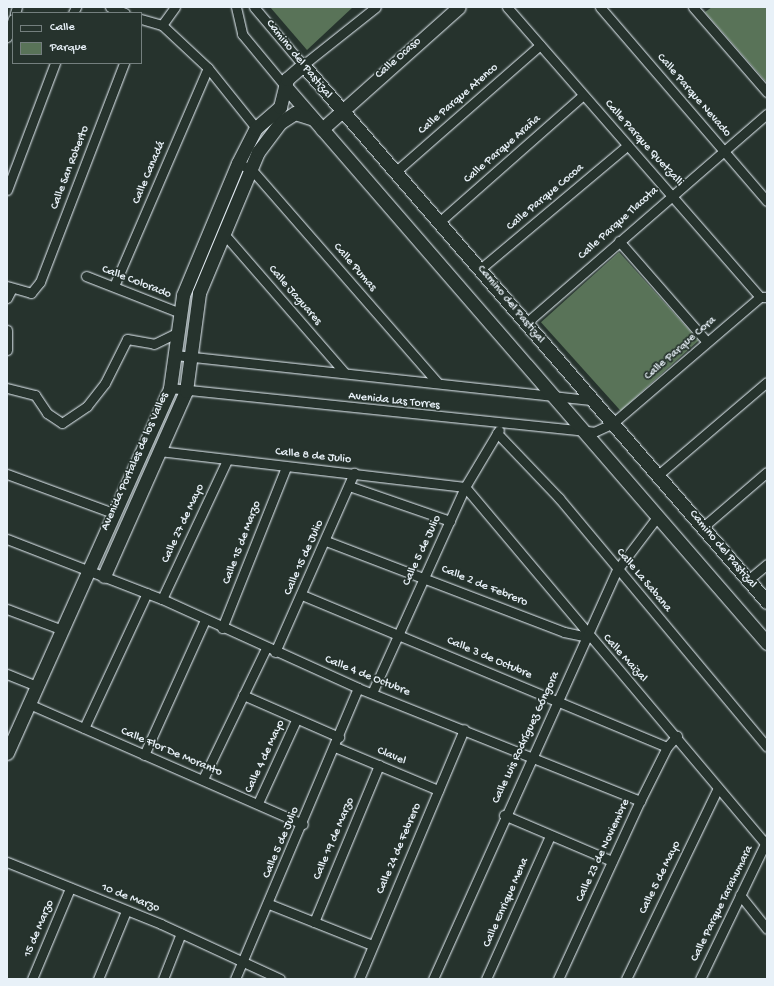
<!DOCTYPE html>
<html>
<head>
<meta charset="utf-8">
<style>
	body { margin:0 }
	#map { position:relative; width:774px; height:986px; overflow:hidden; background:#26332d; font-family:"Gochi Hand",sans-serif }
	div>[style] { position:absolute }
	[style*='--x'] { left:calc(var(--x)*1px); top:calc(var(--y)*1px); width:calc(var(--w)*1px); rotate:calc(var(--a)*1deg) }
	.green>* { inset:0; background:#597358; transform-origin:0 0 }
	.roads { filter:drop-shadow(0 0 1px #e8f1f8) drop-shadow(0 0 1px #e8f1f8) }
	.street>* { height:9px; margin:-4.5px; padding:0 4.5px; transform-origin:4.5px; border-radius:4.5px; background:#26332d }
	.secondary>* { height:13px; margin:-6.5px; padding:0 6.5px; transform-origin:6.5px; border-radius:6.5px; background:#26332d }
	span { translate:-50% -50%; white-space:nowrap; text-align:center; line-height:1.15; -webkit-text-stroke:3.5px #26332d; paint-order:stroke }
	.street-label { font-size:12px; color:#e8f1f8 }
	.frame { position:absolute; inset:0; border:8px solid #e8f1f8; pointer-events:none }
	.legend { position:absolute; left:12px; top:12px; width:130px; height:52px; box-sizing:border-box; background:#26332d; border:1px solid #747f7e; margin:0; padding:5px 7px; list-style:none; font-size:12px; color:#e8f1f8 }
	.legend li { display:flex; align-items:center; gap:8px; height:20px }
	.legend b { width:20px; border:1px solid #747f7e }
</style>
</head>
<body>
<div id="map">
	<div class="green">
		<i style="clip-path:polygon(270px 7px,353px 7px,307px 50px)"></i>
		<i style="clip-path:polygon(712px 7px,767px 7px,767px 83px,705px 12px)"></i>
		<i style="left:619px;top:252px;width:119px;height:105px;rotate:48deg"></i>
	</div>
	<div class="roads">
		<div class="street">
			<i style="--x:110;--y:7;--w:16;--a:22"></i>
			<i style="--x:236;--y:7;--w:28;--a:77"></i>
			<i style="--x:242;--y:34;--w:67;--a:50.4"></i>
			<i style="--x:254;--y:7;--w:76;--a:49.8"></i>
			<i style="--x:303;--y:65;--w:93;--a:-38.5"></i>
			<i style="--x:507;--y:7;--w:385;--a:48.9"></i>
			<i style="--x:600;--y:7;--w:256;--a:49.3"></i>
			<i style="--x:693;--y:7;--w:113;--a:49"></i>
			<i style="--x:15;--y:13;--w:6;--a:-72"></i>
			<i style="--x:73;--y:13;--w:7;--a:-63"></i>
			<i style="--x:141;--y:19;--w:22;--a:16"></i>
			<i style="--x:162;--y:25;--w:63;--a:43.1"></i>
			<i style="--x:208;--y:68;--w:77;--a:51.3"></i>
			<i style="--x:162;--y:25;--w:22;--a:-54"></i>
			<i style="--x:7;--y:37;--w:19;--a:-72"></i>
			<i style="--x:238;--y:163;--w:16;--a:27"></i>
			<i style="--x:252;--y:170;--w:281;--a:48.9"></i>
			<i style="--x:394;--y:173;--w:194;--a:-41.2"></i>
			<i style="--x:7;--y:190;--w:136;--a:-69.3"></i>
			<i style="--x:438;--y:223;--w:193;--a:-41.4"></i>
			<i style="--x:224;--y:234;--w:184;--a:49"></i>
			<i style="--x:619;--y:241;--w:134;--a:48.9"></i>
			<i style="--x:479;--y:270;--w:194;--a:-40"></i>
			<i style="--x:86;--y:276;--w:99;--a:21.4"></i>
			<i style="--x:7;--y:286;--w:25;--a:16"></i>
			<i style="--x:31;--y:293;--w:14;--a:-51"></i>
			<i style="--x:40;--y:282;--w:235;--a:-69"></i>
			<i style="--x:114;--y:286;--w:237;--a:-66.7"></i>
			<i style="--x:7;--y:298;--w:11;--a:-63"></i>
			<i style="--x:525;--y:324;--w:320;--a:-41"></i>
			<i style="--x:7;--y:330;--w:20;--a:90"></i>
			<i style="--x:175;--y:355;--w:418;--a:6.2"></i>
			<i style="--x:7;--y:388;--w:29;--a:14"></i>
			<i style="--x:35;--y:395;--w:22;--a:56"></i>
			<i style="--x:47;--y:413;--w:18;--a:34"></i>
			<i style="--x:62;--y:423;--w:30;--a:-34"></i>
			<i style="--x:87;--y:406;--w:29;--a:-52"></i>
			<i style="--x:105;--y:383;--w:49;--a:-63.4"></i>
			<i style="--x:127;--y:339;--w:27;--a:10"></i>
			<i style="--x:154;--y:344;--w:25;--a:-26"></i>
			<i style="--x:170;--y:388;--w:426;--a:5.9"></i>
			<i style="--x:594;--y:432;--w:21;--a:-25"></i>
			<i style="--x:613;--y:423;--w:194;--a:-40.6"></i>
			<i style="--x:760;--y:297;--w:7;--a:0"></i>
			<i style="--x:497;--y:433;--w:90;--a:46.4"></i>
			<i style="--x:559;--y:498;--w:324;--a:50.1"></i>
			<i style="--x:159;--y:451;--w:308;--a:6.7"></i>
			<i style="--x:465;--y:487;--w:469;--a:49.9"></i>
			<i style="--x:7;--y:474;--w:113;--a:20.2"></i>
			<i style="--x:658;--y:475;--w:143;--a:-40.5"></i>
			<i style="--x:349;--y:486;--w:107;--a:19.1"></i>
			<i style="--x:703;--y:527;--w:84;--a:-40.7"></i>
			<i style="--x:7;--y:539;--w:166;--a:21.2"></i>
			<i style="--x:162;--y:599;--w:215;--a:24.4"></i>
			<i style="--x:358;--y:688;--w:304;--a:21.8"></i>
			<i style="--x:326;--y:541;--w:255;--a:20.9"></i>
			<i style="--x:564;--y:632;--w:25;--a:12"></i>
			<i style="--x:748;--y:580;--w:25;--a:-40"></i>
			<i style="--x:302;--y:595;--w:395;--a:22.6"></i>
			<i style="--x:162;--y:599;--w:153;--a:-64.9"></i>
			<i style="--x:7;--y:609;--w:57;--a:20.7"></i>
			<i style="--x:222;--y:628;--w:173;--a:-68.3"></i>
			<i style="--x:275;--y:652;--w:196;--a:-66.2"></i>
			<i style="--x:7;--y:674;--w:31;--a:22"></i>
			<i style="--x:372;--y:693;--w:226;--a:-65.7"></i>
			<i style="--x:465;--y:487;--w:66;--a:-59.2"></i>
			<i style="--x:243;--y:695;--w:105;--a:23.6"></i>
			<i style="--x:29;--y:704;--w:299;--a:23.7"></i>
			<i style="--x:84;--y:728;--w:149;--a:-65"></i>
			<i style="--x:335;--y:747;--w:112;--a:22.7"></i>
			<i style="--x:144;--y:755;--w:148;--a:-65.7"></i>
			<i style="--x:203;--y:779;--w:145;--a:-64.3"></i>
			<i style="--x:258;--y:803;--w:91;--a:-65.4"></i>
			<i style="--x:504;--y:815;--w:117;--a:23.1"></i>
			<i style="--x:7;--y:862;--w:166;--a:21.9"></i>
			<i style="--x:161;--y:924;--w:131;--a:24.8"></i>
			<i style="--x:740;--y:895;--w:43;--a:51.5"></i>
			<i style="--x:269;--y:904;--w:111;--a:21.7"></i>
			<i style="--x:314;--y:922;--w:170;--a:-67.5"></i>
			<i style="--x:32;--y:979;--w:99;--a:-67.3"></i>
			<i style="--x:98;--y:979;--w:74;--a:-67.6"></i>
			<i style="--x:163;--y:979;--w:49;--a:-68.6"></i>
			<i style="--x:235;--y:979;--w:316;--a:-67.1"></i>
			<i style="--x:359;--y:979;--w:271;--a:-67.2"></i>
			<i style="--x:433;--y:979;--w:448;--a:-65.8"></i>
			<i style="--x:617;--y:570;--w:68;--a:-52.8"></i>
			<i style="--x:486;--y:979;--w:157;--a:-65.9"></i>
			<i style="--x:558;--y:979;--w:196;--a:-65.3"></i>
			<i style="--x:640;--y:801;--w:60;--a:-63.4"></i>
			<i style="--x:667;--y:747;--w:15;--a:-48"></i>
			<i style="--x:626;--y:979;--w:212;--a:-64.3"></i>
			<i style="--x:700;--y:979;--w:154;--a:-64.3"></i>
		</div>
		<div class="secondary">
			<i style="--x:285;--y:86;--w:737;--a:49.13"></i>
			<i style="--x:322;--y:129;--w:183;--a:-41.7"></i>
			<i style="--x:104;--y:576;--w:202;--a:-66.1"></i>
			<i style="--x:186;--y:391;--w:99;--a:-82.4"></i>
			<i style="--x:199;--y:293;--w:153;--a:-67.3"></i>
			<i style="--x:258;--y:152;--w:38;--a:-53"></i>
			<i style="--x:281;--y:122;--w:17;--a:-33"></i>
			<i style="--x:295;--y:113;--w:19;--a:18"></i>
			<i style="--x:7;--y:753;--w:400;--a:-65.9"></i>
			<i style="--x:170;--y:388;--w:94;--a:-82"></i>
			<i style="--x:183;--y:295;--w:143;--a:-67.4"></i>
			<i style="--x:238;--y:163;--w:39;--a:-63"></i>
			<i style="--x:256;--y:128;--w:32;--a:-41"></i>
			<i style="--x:280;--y:107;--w:29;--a:-76"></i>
			<i style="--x:287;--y:79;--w:21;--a:-41"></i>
			<i style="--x:303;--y:65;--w:710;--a:49.17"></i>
		</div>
	</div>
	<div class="street-label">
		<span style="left:399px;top:59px;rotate:-41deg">Calle Ocaso</span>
		<span style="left:298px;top:60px;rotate:51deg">Camino del Pastizal</span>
		<span style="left:693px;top:96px;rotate:49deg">Calle Parque Nevado</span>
		<span style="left:459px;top:100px;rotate:-41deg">Calle Parque Atenco</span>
		<span style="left:643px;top:144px;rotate:48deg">Calle Parque Quetzalli</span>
		<span style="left:503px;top:150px;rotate:-41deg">Calle Parque Araña</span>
		<span style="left:71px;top:168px;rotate:-69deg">Calle San Roberto</span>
		<span style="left:150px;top:173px;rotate:-67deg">Calle Canadá</span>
		<span style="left:546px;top:198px;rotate:-40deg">Calle Parque Cocoa</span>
		<span style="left:619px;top:224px;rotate:-42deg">Calle Parque Tlacota</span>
		<span style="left:354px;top:268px;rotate:49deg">Calle Pumas</span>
		<span style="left:136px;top:283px;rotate:21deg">Calle Colorado</span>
		<span style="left:294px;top:296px;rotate:49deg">Calle Jaguares</span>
		<span style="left:510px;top:305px;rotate:50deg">Camino del Pastizal</span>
		<span style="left:681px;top:349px;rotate:-41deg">Calle Parque Cora</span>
		<span style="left:394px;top:402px;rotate:6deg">Avenida Las Torres</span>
		<span style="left:313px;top:457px;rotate:6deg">Calle 8 de Julio</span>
		<span style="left:136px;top:462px;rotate:-66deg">Avenida Portales de los Valles</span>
		<span style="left:184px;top:524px;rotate:-65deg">Calle 27 de Mayo</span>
		<span style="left:243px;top:543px;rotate:-69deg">Calle 15 de Marzo</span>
		<span style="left:722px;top:550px;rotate:50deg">Camino del Pastizal</span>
		<span style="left:423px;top:551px;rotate:-65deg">Calle 5 de Julio</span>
		<span style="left:305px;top:558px;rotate:-66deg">Calle 15 de Julio</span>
		<span style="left:643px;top:581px;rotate:50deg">Calle La Sabana</span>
		<span style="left:484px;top:587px;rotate:22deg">Calle 2 de Febrero</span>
		<span style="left:489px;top:659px;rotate:23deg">Calle 3 de Octubre</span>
		<span style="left:624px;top:659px;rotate:48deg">Calle Maizal</span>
		<span style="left:367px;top:677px;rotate:22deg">Calle 4 de Octubre</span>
		<span style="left:527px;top:738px;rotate:-65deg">Calle Luis Rodríguez Góngora</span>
		<span style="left:171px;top:753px;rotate:23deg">Calle Flor De Moranto</span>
		<span style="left:266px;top:757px;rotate:-65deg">Calle 4 de Mayo</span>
		<span style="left:391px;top:757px;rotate:23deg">Clavel</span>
		<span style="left:335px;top:839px;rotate:-67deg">Calle 19 de Marzo</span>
		<span style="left:282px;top:843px;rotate:-67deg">Calle 5 de Julio</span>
		<span style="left:400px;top:849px;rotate:-67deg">Calle 24 de Febrero</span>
		<span style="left:604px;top:851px;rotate:-65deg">Calle 23 de Noviembre</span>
		<span style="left:661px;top:878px;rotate:-64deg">Calle 5 de Mayo</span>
		<span style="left:130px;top:899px;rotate:21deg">10 de Marzo</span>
		<span style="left:507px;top:903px;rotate:-66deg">Calle Enrique Mena</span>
		<span style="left:723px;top:904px;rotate:-64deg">Calle Parque Tarahumara</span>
		<span style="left:40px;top:929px;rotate:-67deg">15 de Marzo</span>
	</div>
	<div class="frame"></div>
	<ul class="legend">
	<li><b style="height:5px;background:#26332d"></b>Calle</li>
	<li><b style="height:11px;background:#597358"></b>Parque</li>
	</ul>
</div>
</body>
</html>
